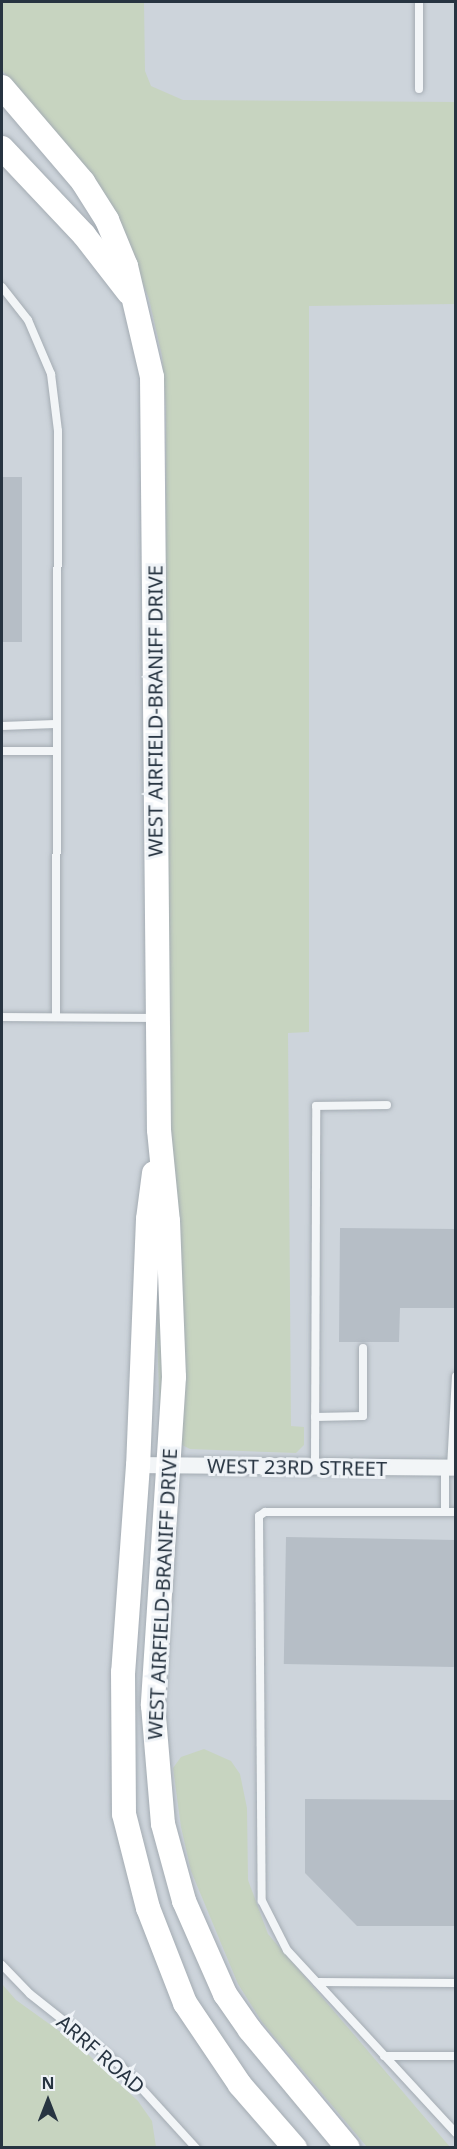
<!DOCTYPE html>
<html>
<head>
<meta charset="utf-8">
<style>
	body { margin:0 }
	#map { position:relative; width:457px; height:2149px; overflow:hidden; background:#dfe4e9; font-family:"Noto Sans",sans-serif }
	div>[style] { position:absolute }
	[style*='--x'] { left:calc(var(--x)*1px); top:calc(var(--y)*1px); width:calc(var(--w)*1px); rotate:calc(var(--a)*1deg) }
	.built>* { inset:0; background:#cdd4db; transform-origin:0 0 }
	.green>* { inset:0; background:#c7d4c0 }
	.building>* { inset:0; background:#b6bec6; transform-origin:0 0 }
	.roads { filter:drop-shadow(0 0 2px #a4acb3) drop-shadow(0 0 2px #a4acb3) }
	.lane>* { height:8px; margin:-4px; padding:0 4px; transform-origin:4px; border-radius:4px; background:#f2f5f7 }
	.street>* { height:16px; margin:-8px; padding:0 8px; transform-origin:8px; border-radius:8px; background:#f2f5f7 }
	.secondary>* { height:24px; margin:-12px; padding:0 12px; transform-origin:12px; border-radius:12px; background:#fff }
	span { translate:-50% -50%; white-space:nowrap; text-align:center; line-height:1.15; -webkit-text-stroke:6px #eff3f7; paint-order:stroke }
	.street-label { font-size:20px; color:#273441 }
	.frame { position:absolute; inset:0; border:3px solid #273441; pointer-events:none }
	.north { position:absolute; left:18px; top:2071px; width:60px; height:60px; -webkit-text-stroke:4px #eff3f7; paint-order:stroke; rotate:0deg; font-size:16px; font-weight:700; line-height:24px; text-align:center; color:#273441 }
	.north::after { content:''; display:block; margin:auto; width:21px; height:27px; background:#273441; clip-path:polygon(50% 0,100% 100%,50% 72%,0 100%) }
</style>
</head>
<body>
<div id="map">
	<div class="built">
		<i style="left:2px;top:2px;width:453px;height:2146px"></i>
	</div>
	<div class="green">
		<i style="clip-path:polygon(2px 2px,144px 2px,145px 71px,151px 86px,183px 100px,455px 102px,455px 304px,309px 306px,309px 1032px,288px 1033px,291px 1426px,304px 1427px,304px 1445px,296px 1453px,190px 1449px,178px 1443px,160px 1419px,157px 1333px,166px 707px,166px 409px,162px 356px,149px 299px,128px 245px,79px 162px,2px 70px)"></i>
		<i style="clip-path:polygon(204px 1749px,231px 1761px,240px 1774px,247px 1808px,248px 1880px,268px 1934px,450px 2147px,367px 2147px,262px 2022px,238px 1984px,191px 1871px,181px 1827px,173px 1768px,181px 1757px)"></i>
		<i style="clip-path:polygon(2px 1984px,16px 2000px,76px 2043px,138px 2101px,152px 2121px,156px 2147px,2px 2147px)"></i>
	</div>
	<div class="building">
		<i style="left:2px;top:477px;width:20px;height:165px"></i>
		<i style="clip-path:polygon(340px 1228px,456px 1229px,456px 1308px,400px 1308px,399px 1342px,339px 1342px)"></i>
		<i style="left:286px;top:1537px;width:170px;height:127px;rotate:1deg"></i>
		<i style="clip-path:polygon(305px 1799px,456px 1800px,456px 1926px,357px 1926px,305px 1873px)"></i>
	</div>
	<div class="roads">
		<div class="lane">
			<i style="--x:419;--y:89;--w:87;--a:-90"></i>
			<i style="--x:2;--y:287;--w:42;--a:51.8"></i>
			<i style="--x:28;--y:320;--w:59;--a:66.9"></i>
			<i style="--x:51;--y:374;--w:57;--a:83"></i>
			<i style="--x:58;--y:431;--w:586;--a:90.2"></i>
			<i style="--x:2;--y:726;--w:53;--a:-2.2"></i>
			<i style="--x:2;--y:751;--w:53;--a:0"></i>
			<i style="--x:2;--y:1017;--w:153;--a:0.4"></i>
			<i style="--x:315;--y:1417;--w:48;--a:-1.2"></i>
			<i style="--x:363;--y:1416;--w:68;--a:-90"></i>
			<i style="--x:315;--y:1467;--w:361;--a:-89.8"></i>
			<i style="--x:316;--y:1106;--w:71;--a:-0.8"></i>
			<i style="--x:445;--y:1468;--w:44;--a:90"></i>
			<i style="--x:445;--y:1512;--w:180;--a:180"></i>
			<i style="--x:265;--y:1512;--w:7;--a:146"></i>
			<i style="--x:259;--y:1516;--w:385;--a:89.6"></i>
			<i style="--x:262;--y:1901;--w:55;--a:63"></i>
			<i style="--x:287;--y:1950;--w:249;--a:47.3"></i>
			<i style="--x:451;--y:1468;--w:92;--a:-86.9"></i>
			<i style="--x:445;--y:1512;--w:11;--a:0"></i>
			<i style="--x:2;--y:1965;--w:40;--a:46"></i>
			<i style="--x:30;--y:1994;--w:117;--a:38.4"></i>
			<i style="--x:122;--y:2067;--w:110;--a:47.6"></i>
			<i style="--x:317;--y:1982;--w:139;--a:0.4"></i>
			<i style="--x:384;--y:2056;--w:72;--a:0"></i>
		</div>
		<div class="street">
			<i style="--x:138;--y:1465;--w:318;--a:0.5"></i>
		</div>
		<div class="secondary">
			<i style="--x:2;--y:87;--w:125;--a:49.5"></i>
			<i style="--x:83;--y:182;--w:45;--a:57.7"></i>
			<i style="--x:107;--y:220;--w:50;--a:67.6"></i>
			<i style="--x:126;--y:266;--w:114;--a:76.8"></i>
			<i style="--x:152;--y:377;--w:753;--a:89.47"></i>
			<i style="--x:159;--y:1130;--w:91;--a:84.4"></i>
			<i style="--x:168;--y:1221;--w:156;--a:87.8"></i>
			<i style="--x:174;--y:1377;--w:329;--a:93.7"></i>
			<i style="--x:153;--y:1705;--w:119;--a:85.2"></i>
			<i style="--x:163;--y:1824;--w:80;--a:74.7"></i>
			<i style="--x:184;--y:1901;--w:102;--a:66.2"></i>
			<i style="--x:225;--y:1994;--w:44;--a:55.2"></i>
			<i style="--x:250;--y:2030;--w:153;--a:50.3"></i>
			<i style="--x:2;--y:148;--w:120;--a:46.7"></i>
			<i style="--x:84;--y:235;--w:73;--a:52.2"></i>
			<i style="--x:154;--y:1173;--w:46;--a:97.4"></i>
			<i style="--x:148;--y:1219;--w:246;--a:92.3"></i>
			<i style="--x:138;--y:1465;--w:208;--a:94.1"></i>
			<i style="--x:123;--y:1672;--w:142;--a:89.6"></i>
			<i style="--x:124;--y:1814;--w:97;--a:75.7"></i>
			<i style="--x:148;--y:1908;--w:102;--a:68.7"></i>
			<i style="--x:185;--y:2003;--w:99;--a:56.1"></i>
			<i style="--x:240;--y:2085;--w:84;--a:48.9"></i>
		</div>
	</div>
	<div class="street-label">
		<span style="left:155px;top:711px;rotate:-90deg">WEST AIRFIELD-BRANIFF DRIVE</span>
		<span style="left:297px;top:1467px;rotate:1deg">WEST 23RD STREET</span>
		<span style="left:162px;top:1594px;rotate:-87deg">WEST AIRFIELD-BRANIFF DRIVE</span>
		<span style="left:101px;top:2054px;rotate:41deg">ARRF ROAD</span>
	</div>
	<div class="frame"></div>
	<div class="north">N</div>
</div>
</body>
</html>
